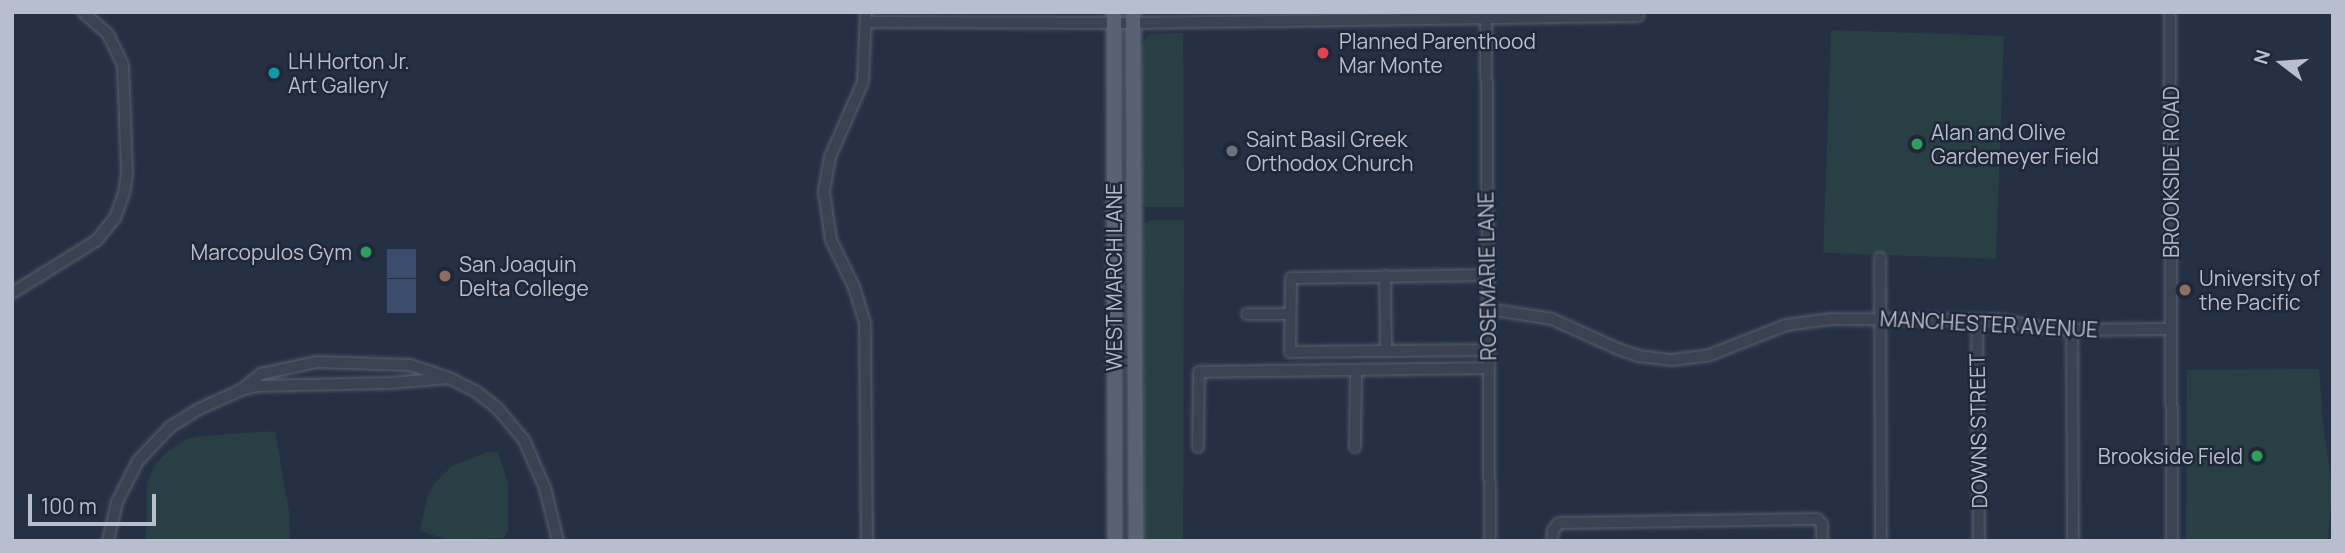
<!DOCTYPE html>
<html>
<head>
<meta charset="utf-8">
<style>
	body { margin:0 }
	#map { position:relative; width:2345px; height:553px; overflow:hidden; background:#263044; font-family:Manrope,sans-serif }
	div>[style] { position:absolute }
	[style*='--x'] { left:calc(var(--x)*1px); top:calc(var(--y)*1px); width:calc(var(--w)*1px); rotate:calc(var(--a)*1deg) }
	.green>* { inset:0; background:#283f44; transform-origin:0 0 }
	.water>* { inset:0; background:#3b4c6d; transform-origin:0 0 }
	.roads { filter:drop-shadow(0 0 2px #596070) drop-shadow(0 0 2px #596070) }
	.minor>* { height:10px; margin:-5px; padding:0 5px; transform-origin:5px; border-radius:5px; background:#3b4353 }
	.major>* { height:14px; margin:-7px; padding:0 7px; transform-origin:7px; border-radius:7px; background:#596173 }
	.dots>* { width:19px; height:19px; translate:-50% -50%; box-sizing:border-box; border:4px solid #1f2739; border-radius:50% }
	span { translate:-50% -50%; white-space:nowrap; text-align:center; line-height:1.15; -webkit-text-stroke:5px #1f2739; paint-order:stroke }
	.poi-label { font-size:21px; color:#b8becd }
	.left { translate:0 -50%; text-align:left }
	.right { translate:-100% -50%; text-align:right }
	.street-label { font-size:21px; color:#b8becd }
	.frame { position:absolute; inset:0; border:14px solid #b8becd; pointer-events:none }
	.north { position:absolute; left:2247px; top:28px; width:70px; height:70px; -webkit-text-stroke:5px #1f2739; paint-order:stroke; rotate:287deg; font-size:19px; font-weight:700; line-height:28px; text-align:center; color:#b8becd }
	.north::after { content:''; display:block; margin:auto; width:24px; height:32px; background:#b8becd; clip-path:polygon(50% 0,100% 100%,50% 72%,0 100%) }
	.scale { position:absolute; left:28px; top:494px; width:128px; height:32px; box-sizing:border-box; border:4px solid #b8becd; border-top:0; padding-left:9px; font-size:21px; line-height:24px; white-space:nowrap; color:#b8becd; -webkit-text-stroke:5px #1f2739; paint-order:stroke }
</style>
</head>
<body>
<div id="map">
	<div class="green">
		<i style="left:1831px;top:30px;width:173px;height:223px;rotate:2deg"></i>
		<i style="clip-path:polygon(1183px 33px,1184px 207px,1146px 207px,1142px 204px,1141px 46px,1149px 34px)"></i>
		<i style="clip-path:polygon(1150px 220px,1184px 220px,1183px 541px,1144px 541px,1143px 224px)"></i>
		<i style="clip-path:polygon(2319px 369px,2323px 422px,2332px 490px,2328px 541px,2186px 541px,2187px 370px)"></i>
		<i style="clip-path:polygon(275px 431px,289px 511px,290px 541px,146px 541px,147px 482px,156px 463px,167px 452px,187px 439px,201px 436px)"></i>
		<i style="clip-path:polygon(487px 452px,498px 452px,508px 483px,508px 531px,503px 538px,449px 540px,420px 531px,427px 498px,434px 484px,452px 466px)"></i>
	</div>
	<div class="water">
		<i style="left:387px;top:249px;width:29px;height:29px"></i>
		<i style="left:387px;top:279px;width:29px;height:34px"></i>
	</div>
	<div class="roads">
		<div class="minor">
			<i style="--x:866;--y:12;--w:70;--a:92.5"></i>
			<i style="--x:863;--y:82;--w:82;--a:113.7"></i>
			<i style="--x:830;--y:157;--w:36;--a:100"></i>
			<i style="--x:824;--y:192;--w:49;--a:81.7"></i>
			<i style="--x:831;--y:240;--w:52;--a:63.9"></i>
			<i style="--x:854;--y:287;--w:38;--a:73"></i>
			<i style="--x:865;--y:323;--w:218;--a:89.5"></i>
			<i style="--x:1486;--y:12;--w:529;--a:89.57"></i>
			<i style="--x:2170;--y:12;--w:529;--a:89.78"></i>
			<i style="--x:866;--y:22;--w:267;--a:0.2"></i>
			<i style="--x:1133;--y:23;--w:505;--a:-0.79"></i>
			<i style="--x:1638;--y:16;--w:4;--a:-90"></i>
			<i style="--x:1880;--y:258;--w:283;--a:89.8"></i>
			<i style="--x:1487;--y:275;--w:196;--a:179.1"></i>
			<i style="--x:1291;--y:278;--w:74;--a:90.8"></i>
			<i style="--x:1290;--y:352;--w:198;--a:-0.6"></i>
			<i style="--x:1385;--y:276;--w:75;--a:89.2"></i>
			<i style="--x:12;--y:293;--w:100;--a:-31.9"></i>
			<i style="--x:97;--y:240;--w:28;--a:-51"></i>
			<i style="--x:115;--y:218;--w:27;--a:-70"></i>
			<i style="--x:124;--y:193;--w:19;--a:-81"></i>
			<i style="--x:127;--y:174;--w:109;--a:-92.1"></i>
			<i style="--x:123;--y:65;--w:34;--a:-116"></i>
			<i style="--x:108;--y:34;--w:33;--a:-139"></i>
			<i style="--x:1488;--y:309;--w:65;--a:8.9"></i>
			<i style="--x:1552;--y:319;--w:72;--a:24.4"></i>
			<i style="--x:1618;--y:349;--w:21;--a:19"></i>
			<i style="--x:1638;--y:356;--w:34;--a:7"></i>
			<i style="--x:1672;--y:360;--w:35;--a:-7"></i>
			<i style="--x:1707;--y:356;--w:85;--a:-21.4"></i>
			<i style="--x:1786;--y:325;--w:45;--a:-7.6"></i>
			<i style="--x:1831;--y:319;--w:169;--a:0.3"></i>
			<i style="--x:2000;--y:320;--w:55;--a:10.5"></i>
			<i style="--x:2054;--y:330;--w:116;--a:-0.5"></i>
			<i style="--x:1247;--y:314;--w:43;--a:0"></i>
			<i style="--x:1977;--y:321;--w:220;--a:89.5"></i>
			<i style="--x:2072;--y:330;--w:211;--a:89.7"></i>
			<i style="--x:241;--y:390;--w:26;--a:-39"></i>
			<i style="--x:261;--y:374;--w:56;--a:-12.3"></i>
			<i style="--x:316;--y:362;--w:94;--a:1.8"></i>
			<i style="--x:410;--y:365;--w:41;--a:18.4"></i>
			<i style="--x:449;--y:378;--w:31;--a:27"></i>
			<i style="--x:477;--y:392;--w:27;--a:39"></i>
			<i style="--x:498;--y:409;--w:40;--a:50"></i>
			<i style="--x:524;--y:440;--w:52;--a:66.4"></i>
			<i style="--x:545;--y:488;--w:55;--a:76.2"></i>
			<i style="--x:1198;--y:447;--w:75;--a:-89.2"></i>
			<i style="--x:1199;--y:372;--w:290;--a:-0.8"></i>
			<i style="--x:1355;--y:447;--w:76;--a:-89.2"></i>
			<i style="--x:108;--y:541;--w:40;--a:-77"></i>
			<i style="--x:117;--y:502;--w:46;--a:-62.9"></i>
			<i style="--x:138;--y:461;--w:47;--a:-46.7"></i>
			<i style="--x:170;--y:427;--w:34;--a:-32"></i>
			<i style="--x:199;--y:409;--w:46;--a:-24.3"></i>
			<i style="--x:241;--y:390;--w:16;--a:-14"></i>
			<i style="--x:257;--y:386;--w:133;--a:-1.3"></i>
			<i style="--x:390;--y:383;--w:59;--a:-4.8"></i>
			<i style="--x:1552;--y:541;--w:11;--a:-85"></i>
			<i style="--x:1553;--y:530;--w:9;--a:-49"></i>
			<i style="--x:1559;--y:523;--w:258;--a:-0.9"></i>
			<i style="--x:1817;--y:519;--w:7;--a:45"></i>
			<i style="--x:1822;--y:524;--w:17;--a:90"></i>
		</div>
		<div class="major">
			<i style="--x:1114;--y:12;--w:529;--a:89.89"></i>
			<i style="--x:1133;--y:12;--w:529;--a:89.68"></i>
		</div>
	</div>
	<div class="dots">
		<i style="left:1323px;top:53px;background:#e0444e"></i>
		<i style="left:274px;top:73px;background:#0f9aa8"></i>
		<i style="left:1917px;top:144px;background:#2e9e5b"></i>
		<i style="left:1232px;top:151px;background:#6b7280"></i>
		<i style="left:366px;top:252px;background:#2e9e5b"></i>
		<i style="left:445px;top:276px;background:#8d6e63"></i>
		<i style="left:2185px;top:290px;background:#8d6e63"></i>
		<i style="left:2257px;top:456px;background:#2e9e5b"></i>
	</div>
	<div class="poi-label">
		<span class="left" style="left:1339px;top:53px">Planned Parenthood<br>Mar Monte</span>
		<span class="left" style="left:288px;top:73px">LH Horton Jr.<br>Art Gallery</span>
		<span class="left" style="left:1931px;top:144px">Alan and Olive<br>Gardemeyer Field</span>
		<span class="left" style="left:1246px;top:151px">Saint Basil Greek<br>Orthodox Church</span>
		<span class="right" style="left:352px;top:252px">Marcopulos Gym</span>
		<span class="left" style="left:459px;top:276px">San Joaquin<br>Delta College</span>
		<span class="left" style="left:2199px;top:290px">University of<br>the Pacific</span>
		<span class="right" style="left:2243px;top:456px">Brookside Field</span>
	</div>
	<div class="street-label">
		<span style="left:2171px;top:172px;rotate:-90deg">BROOKSIDE ROAD</span>
		<span style="left:1487px;top:276px;rotate:-91deg">ROSEMARIE LANE</span>
		<span style="left:1114px;top:277px;rotate:-90deg">WEST MARCH LANE</span>
		<span style="left:1989px;top:324px;rotate:3deg">MANCHESTER AVENUE</span>
		<span style="left:1978px;top:431px;rotate:-91deg">DOWNS STREET</span>
	</div>
	<div class="frame"></div>
	<div class="north">N</div>
	<div class="scale">100 m</div>
</div>
</body>
</html>
